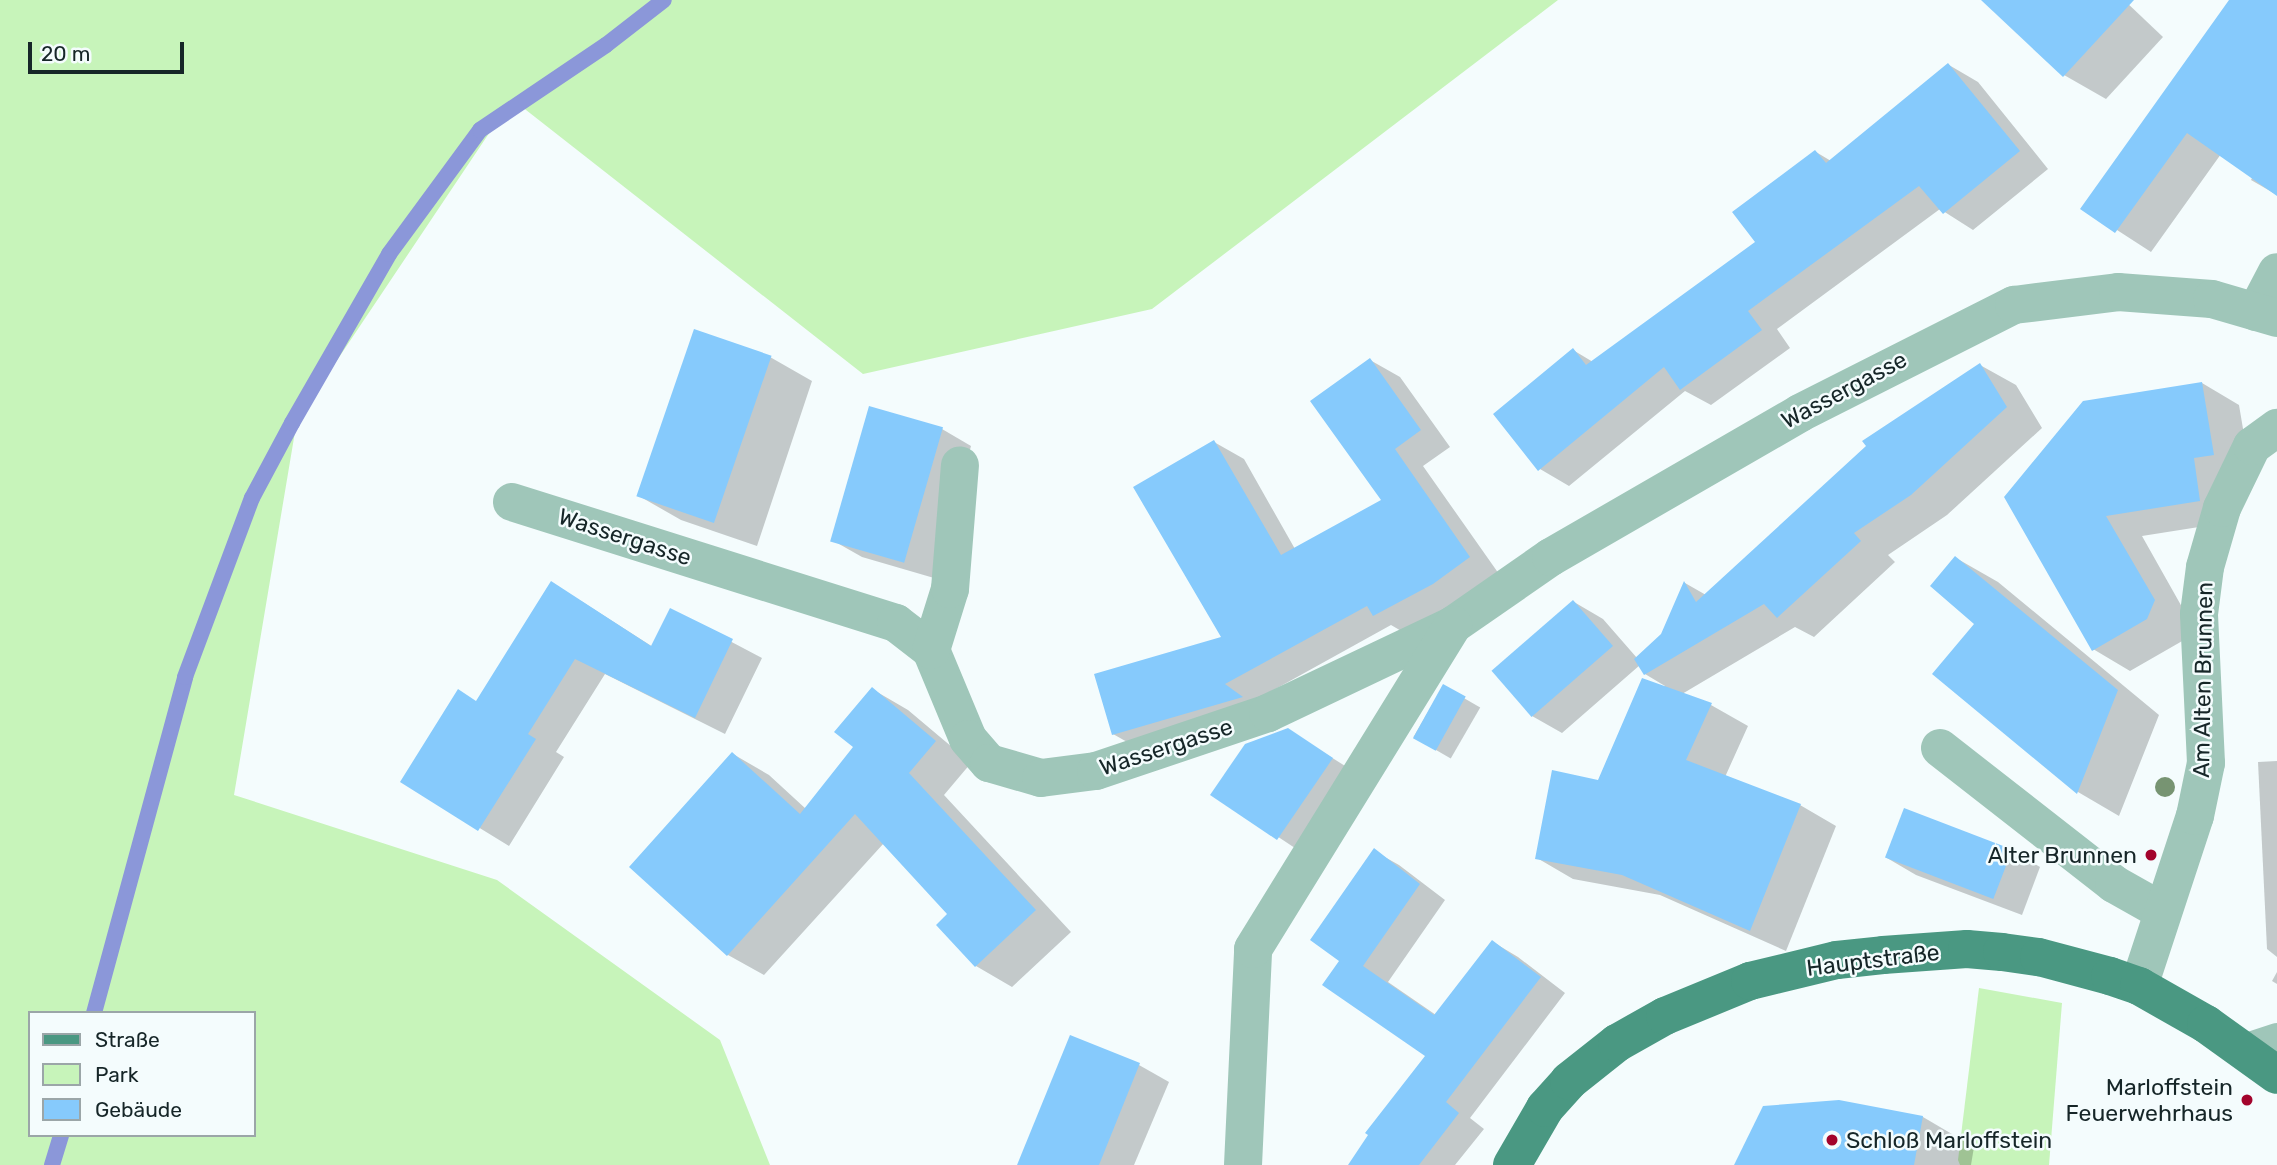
<!DOCTYPE html>
<html>
<head>
<meta charset="utf-8">
<style>
	body { margin:0 }
	#map { position:relative; width:2277px; height:1165px; overflow:hidden; background:#f4fcfd; font-family:Rubik,sans-serif }
	div>[style] { position:absolute }
	[style*='--x'] { left:calc(var(--x)*1px); top:calc(var(--y)*1px); width:calc(var(--w)*1px); rotate:calc(var(--a)*1deg) }
	.green>* { inset:0; background:#c7f4ba }
	.shadow>* { inset:0; background:#0003; transform-origin:0 0 }
	.stream>* { height:16px; margin:-8px; padding:0 8px; transform-origin:8px; border-radius:8px; background:#8b97d9 }
	.building>* { inset:0; background:#86cafc; transform-origin:0 0 }
	.minor>* { height:38px; margin:-19px; padding:0 19px; transform-origin:19px; border-radius:19px; background:#9fc6b9 }
	.major>* { height:38px; margin:-19px; padding:0 19px; transform-origin:19px; border-radius:19px; background:#4a9882 }
	.trees>* { width:20px; height:20px; margin:-10px; border-radius:50%; background:#779472 }
	.dots>* { width:19px; height:19px; translate:-50% -50%; box-sizing:border-box; border:4px solid #f4fcfd; border-radius:50% }
	span { translate:-50% -50%; white-space:nowrap; text-align:center; line-height:1.15; -webkit-text-stroke:5px #f4fcfd; paint-order:stroke }
	.street-label { font-size:23px; color:#162628 }
	.poi-label { font-size:23px; color:#162628 }
	.right { translate:-100% -50%; text-align:right }
	.left { translate:0 -50%; text-align:left }
	.legend { position:absolute; left:28px; top:1011px; width:228px; height:126px; box-sizing:border-box; background:#f4fcfd; border:2px solid #9ba6a8; margin:0; padding:9px 12px; list-style:none; font-size:21px; color:#162628 }
	.legend li { display:flex; align-items:center; gap:14px; height:35px }
	.legend b { width:35px; border:2px solid #9ba6a8 }
	.scale { position:absolute; left:28px; top:42px; width:156px; height:32px; box-sizing:border-box; border:4px solid #162628; border-top:0; padding-left:9px; font-size:21px; line-height:24px; white-space:nowrap; color:#162628; -webkit-text-stroke:5px #f4fcfd; paint-order:stroke }
</style>
</head>
<body>
<div id="map">
	<div class="green">
		<i style="clip-path:polygon(evenodd,0 0,1558px 0,1152px 309px,863px 374px,512px 99px,297px 420px,234px 795px,497px 880px,720px 1040px,770px 1165px,0 1165px,0 0,30px 1013px,254px 1013px,254px 1135px,30px 1135px,30px 1013px)"></i>
		<i style="clip-path:polygon(1979px 988px,2062px 1003px,2049px 1165px,1960px 1165px,1958px 1160px)"></i>
	</div>
	<div class="shadow">
		<i style="clip-path:polygon(1984px 0,2124px 0,2163px 37px,2106px 99px,2064px 75px)"></i>
		<i style="clip-path:polygon(2232px 0,2277px 0,2277px 195px,2251px 180px,2253px 176px,2221px 154px,2151px 252px,2083px 208px)"></i>
		<i style="clip-path:polygon(1949px 65px,1978px 82px,2048px 169px,1973px 230px,1940px 209px,1777px 329px,1790px 348px,1711px 405px,1685px 391px,1569px 486px,1540px 469px,1573px 350px,1593px 362px,1757px 243px,1816px 152px,1831px 161px)"></i>
		<i style="clip-path:polygon(770px 357px,812px 381px,757px 546px,681px 520px,639px 496px)"></i>
		<i style="clip-path:polygon(1370px 360px,1400px 377px,1450px 447px,1423px 466px,1499px 574px,1460px 601px,1403px 632px,1391px 625px,1252px 702px,1143px 751px,1113px 734px,1223px 638px,1214px 442px,1244px 459px,1295px 549px,1383px 500px)"></i>
		<i style="clip-path:polygon(1980px 365px,2016px 385px,2042px 428px,1947px 515px,1888px 555px,1895px 562px,1814px 637px,1795px 627px,1682px 694px,1711px 705px,1748px 726px,1725px 777px,1800px 805px,1836px 826px,1786px 951px,1660px 895px,1573px 879px,1537px 858px,1599px 782px,1665px 686px,1645px 674px,1640px 665px,1562px 733px,1532px 716px,1574px 602px,1603px 619px,1637px 658px,1663px 635px,1685px 583px,1706px 595px)"></i>
		<i style="clip-path:polygon(2202px 383px,2239px 405px,2251px 476px,2237px 521px,2142px 536px,2191px 623px,2184px 640px,2130px 671px,2093px 649px,2006px 497px)"></i>
		<i style="clip-path:polygon(942px 429px,971px 446px,934px 578px,862px 557px,832px 540px)"></i>
		<i style="clip-path:polygon(1956px 558px,1998px 582px,2159px 715px,2119px 816px,2078px 792px,1935px 674px,1977px 623px)"></i>
		<i style="clip-path:polygon(581px 601px,653px 647px,671px 610px,762px 658px,725px 734px,605px 674px,556px 752px,564px 757px,509px 846px,403px 781px,477px 702px)"></i>
		<i style="left:1443px;top:686px;width:43px;height:59px;rotate:30deg"></i>
		<i style="clip-path:polygon(872px 689px,908px 710px,971px 763px,944px 795px,1071px 932px,1012px 987px,976px 966px,949px 914px,884px 843px,764px 975px,728px 955px,733px 754px,769px 775px,806px 809px,855px 747px)"></i>
		<i style="clip-path:polygon(1288px 730px,1361px 776px,1307px 856px,1213px 794px)"></i>
		<i style="clip-path:polygon(2277px 761px,2277px 957px,2267px 949px,2258px 762px)"></i>
		<i style="clip-path:polygon(2011px 850px,2040px 867px,2022px 915px,1916px 875px,1887px 858px)"></i>
		<i style="clip-path:polygon(1374px 851px,1399px 865px,1445px 900px,1388px 982px,1436px 1015px,1493px 942px,1518px 957px,1565px 993px,1470px 1118px,1484px 1129px,1455px 1165px,1350px 1165px,1427px 1056px,1341px 961px)"></i>
		<i style="clip-path:polygon(2277px 972px,2277px 984px,2272px 981px)"></i>
		<i style="clip-path:polygon(1071px 1037px,1139px 1065px,1169px 1082px,1134px 1165px,1018px 1165px)"></i>
		<i style="clip-path:polygon(1839px 1102px,1923px 1117px,1974px 1147px,1971px 1165px,1736px 1165px)"></i>
	</div>
	<div class="stream">
		<i style="--x:94;--y:1013;--w:348;--a:-74.8"></i>
		<i style="--x:185;--y:677;--w:191;--a:-69.5"></i>
		<i style="--x:252;--y:498;--w:85;--a:-61.9"></i>
		<i style="--x:292;--y:423;--w:195;--a:-60.1"></i>
		<i style="--x:389;--y:254;--w:154;--a:-53.7"></i>
		<i style="--x:480;--y:130;--w:152;--a:-34"></i>
		<i style="--x:606;--y:45;--w:73;--a:-37.8"></i>
		<i style="--x:52;--y:1165;--w:31;--a:-73"></i>
	</div>
	<div class="building">
		<i style="clip-path:polygon(1981px 0,2134px 0,2063px 77px)"></i>
		<i style="clip-path:polygon(2229px 0,2277px 0,2277px 196px,2187px 133px,2115px 233px,2080px 209px)"></i>
		<i style="clip-path:polygon(1948px 63px,2020px 151px,1943px 214px,1919px 186px,1748px 311px,1762px 330px,1680px 390px,1664px 367px,1538px 471px,1493px 414px,1573px 348px,1586px 365px,1755px 242px,1732px 212px,1815px 150px,1826px 163px)"></i>
		<i style="left:694px;top:329px;width:82px;height:177px;rotate:19deg"></i>
		<i style="clip-path:polygon(1370px 358px,1421px 430px,1395px 449px,1470px 557px,1433px 584px,1373px 616px,1367px 606px,1225px 684px,1243px 697px,1112px 735px,1094px 674px,1221px 637px,1133px 487px,1214px 440px,1281px 555px,1381px 500px,1310px 401px)"></i>
		<i style="clip-path:polygon(1980px 363px,2007px 407px,1911px 495px,1854px 533px,1861px 541px,1777px 618px,1764px 604px,1644px 675px,1634px 659px,1661px 634px,1684px 581px,1696px 602px,1866px 446px,1862px 441px)"></i>
		<i style="clip-path:polygon(2202px 382px,2214px 455px,2194px 458px,2200px 501px,2106px 516px,2155px 600px,2147px 619px,2092px 651px,2004px 497px,2083px 401px)"></i>
		<i style="left:869px;top:406px;width:77px;height:141px;rotate:16deg"></i>
		<i style="clip-path:polygon(1955px 556px,2118px 690px,2077px 794px,1932px 674px,1974px 624px,1930px 586px)"></i>
		<i style="clip-path:polygon(551px 581px,651px 646px,670px 608px,733px 639px,695px 718px,575px 659px,528px 734px,536px 739px,478px 831px,400px 782px,458px 689px,476px 701px)"></i>
		<i style="left:1573px;top:600px;width:61px;height:108px;rotate:49deg"></i>
		<i style="clip-path:polygon(1642px 678px,1712px 703px,1686px 760px,1801px 804px,1750px 931px,1622px 875px,1535px 859px,1552px 770px,1598px 780px)"></i>
		<i style="left:1443px;top:684px;width:26px;height:62px;rotate:29deg"></i>
		<i style="clip-path:polygon(872px 687px,936px 741px,909px 773px,1036px 910px,975px 967px,936px 925px,947px 914px,855px 814px,727px 956px,629px 867px,732px 752px,800px 814px,853px 747px,834px 732px)"></i>
		<i style="clip-path:polygon(1288px 728px,1333px 758px,1277px 840px,1210px 795px,1245px 744px)"></i>
		<i style="left:1904px;top:808px;width:116px;height:53px;rotate:21deg"></i>
		<i style="clip-path:polygon(1374px 848px,1420px 884px,1363px 966px,1434px 1015px,1492px 940px,1541px 977px,1446px 1102px,1459px 1113px,1419px 1165px,1348px 1165px,1368px 1135px,1365px 1133px,1425px 1056px,1322px 985px,1339px 961px,1310px 940px)"></i>
		<i style="clip-path:polygon(1070px 1035px,1140px 1063px,1099px 1165px,1017px 1165px)"></i>
		<i style="clip-path:polygon(1839px 1100px,1923px 1116px,1914px 1165px,1734px 1165px,1763px 1106px)"></i>
	</div>
	<div class="minor">
		<i style="--x:2256;--y:312;--w:45;--a:-62.3"></i>
		<i style="--x:512;--y:502;--w:403;--a:17.5"></i>
		<i style="--x:896;--y:623;--w:44;--a:37.6"></i>
		<i style="--x:931;--y:650;--w:96;--a:67.4"></i>
		<i style="--x:968;--y:739;--w:32;--a:49"></i>
		<i style="--x:989;--y:763;--w:54;--a:16.1"></i>
		<i style="--x:1041;--y:778;--w:55;--a:-7.3"></i>
		<i style="--x:1096;--y:771;--w:182;--a:-18.6"></i>
		<i style="--x:1268;--y:713;--w:205;--a:-25.4"></i>
		<i style="--x:1453;--y:625;--w:119;--a:-34.8"></i>
		<i style="--x:1551;--y:557;--w:288;--a:-30"></i>
		<i style="--x:1800;--y:413;--w:240;--a:-26.8"></i>
		<i style="--x:2014;--y:305;--w:105;--a:-7.1"></i>
		<i style="--x:2118;--y:292;--w:94;--a:4.3"></i>
		<i style="--x:2212;--y:299;--w:68;--a:16.3"></i>
		<i style="--x:931;--y:650;--w:64;--a:-72.7"></i>
		<i style="--x:950;--y:589;--w:124;--a:-85.4"></i>
		<i style="--x:1940;--y:748;--w:221;--a:38"></i>
		<i style="--x:2114;--y:884;--w:55;--a:29.4"></i>
		<i style="--x:2139;--y:986;--w:179;--a:-71.8"></i>
		<i style="--x:2195;--y:816;--w:54;--a:-78.3"></i>
		<i style="--x:2206;--y:763;--w:149;--a:-92.7"></i>
		<i style="--x:2199;--y:614;--w:47;--a:-82.7"></i>
		<i style="--x:2205;--y:567;--w:61;--a:-73.9"></i>
		<i style="--x:2222;--y:508;--w:69;--a:-64.2"></i>
		<i style="--x:2252;--y:446;--w:31;--a:-36"></i>
		<i style="--x:2247;--y:1052;--w:32;--a:-18"></i>
		<i style="--x:1243;--y:1165;--w:216;--a:-87.3"></i>
		<i style="--x:1253;--y:949;--w:381;--a:-58.3"></i>
	</div>
	<div class="major">
		<i style="--x:1512;--y:1165;--w:66;--a:-59.9"></i>
		<i style="--x:1545;--y:1108;--w:36;--a:-48"></i>
		<i style="--x:1569;--y:1081;--w:61;--a:-38.4"></i>
		<i style="--x:1617;--y:1043;--w:55;--a:-29.4"></i>
		<i style="--x:1665;--y:1016;--w:92;--a:-22.4"></i>
		<i style="--x:1750;--y:981;--w:89;--a:-13.6"></i>
		<i style="--x:1837;--y:960;--w:46;--a:-6.2"></i>
		<i style="--x:1883;--y:955;--w:84;--a:-4.1"></i>
		<i style="--x:1967;--y:949;--w:35;--a:5"></i>
		<i style="--x:2002;--y:952;--w:37;--a:8"></i>
		<i style="--x:2039;--y:957;--w:73;--a:15"></i>
		<i style="--x:2110;--y:976;--w:31;--a:19"></i>
		<i style="--x:2139;--y:986;--w:77;--a:29.6"></i>
		<i style="--x:2206;--y:1024;--w:87;--a:35.7"></i>
	</div>
	<div class="trees">
		<i style="left:2165px;top:787px"></i>
	</div>
	<div class="dots">
		<i style="left:2151px;top:855px;background:#a3042c"></i>
		<i style="left:2247px;top:1100px;background:#a3042c"></i>
		<i style="left:1832px;top:1140px;background:#a3042c"></i>
	</div>
	<div class="street-label">
		<span style="left:1844px;top:390px;rotate:-28deg">Wassergasse</span>
		<span style="left:625px;top:537px;rotate:18deg">Wassergasse</span>
		<span style="left:2203px;top:680px;rotate:-89deg">Am Alten Brunnen</span>
		<span style="left:1166px;top:747px;rotate:-18deg">Wassergasse</span>
		<span style="left:1873px;top:960px;rotate:-7deg">Hauptstraße</span>
	</div>
	<div class="poi-label">
		<span class="right" style="left:2137px;top:855px">Alter Brunnen</span>
		<span class="right" style="left:2233px;top:1100px">Marloffstein<br>Feuerwehrhaus</span>
		<span class="left" style="left:1846px;top:1140px">Schloß Marloffstein</span>
	</div>
	<ul class="legend">
	<li><b style="height:9px;background:#4a9882"></b>Straße</li>
	<li><b style="height:19px;background:#c7f4ba"></b>Park</li>
	<li><b style="height:19px;background:#86cafc"></b>Gebäude</li>
	</ul>
	<div class="scale">20 m</div>
</div>
</body>
</html>
